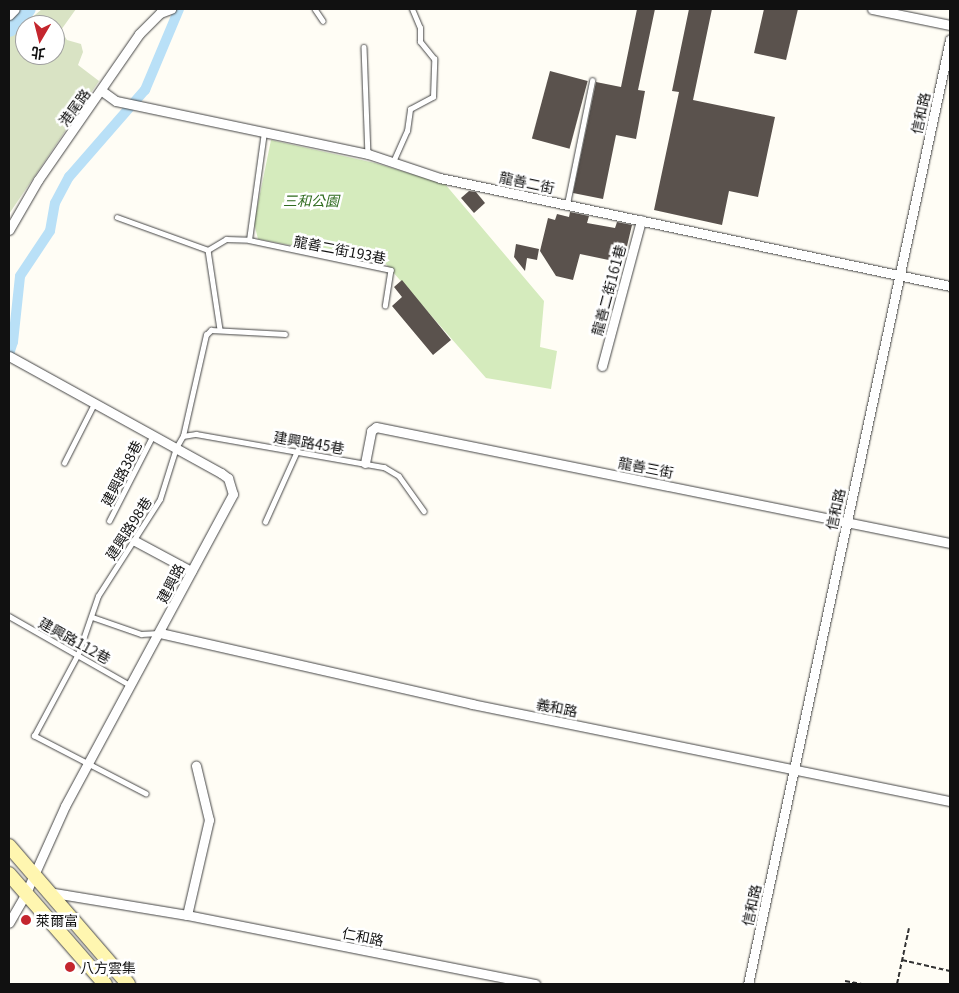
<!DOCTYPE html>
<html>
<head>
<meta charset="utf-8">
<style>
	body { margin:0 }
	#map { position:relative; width:959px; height:993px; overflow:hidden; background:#fffdf5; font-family:Georgia,"Noto Sans TC",serif }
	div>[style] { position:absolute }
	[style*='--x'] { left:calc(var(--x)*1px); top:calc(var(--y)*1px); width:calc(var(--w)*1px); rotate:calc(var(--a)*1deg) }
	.green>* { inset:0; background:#d5ebbd }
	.cemetery>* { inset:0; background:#d9e3c4 }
	.canal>* { height:10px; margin:-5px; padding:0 5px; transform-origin:5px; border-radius:5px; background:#b9e0f7 }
	.river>* { height:18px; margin:-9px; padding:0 9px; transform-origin:9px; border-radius:9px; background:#b9e0f7 }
	.building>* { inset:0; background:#5a524d; transform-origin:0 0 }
	.path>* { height:2px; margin-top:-1px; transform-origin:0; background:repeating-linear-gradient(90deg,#333 0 5px,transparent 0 7.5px) }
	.roads { filter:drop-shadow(0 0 1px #444) drop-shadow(0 0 1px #444) }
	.lane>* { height:4.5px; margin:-2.25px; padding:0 2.25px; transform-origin:2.25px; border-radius:2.25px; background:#fff }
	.street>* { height:9px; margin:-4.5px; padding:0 4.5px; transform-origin:4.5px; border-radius:4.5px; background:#fff }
	.secondary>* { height:14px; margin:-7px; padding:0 7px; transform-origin:7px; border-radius:7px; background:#fff6b0 }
	.dots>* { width:14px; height:14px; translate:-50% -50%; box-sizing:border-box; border:2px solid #fff; border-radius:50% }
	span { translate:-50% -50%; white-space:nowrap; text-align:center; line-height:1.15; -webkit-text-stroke:5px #fff; paint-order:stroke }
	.street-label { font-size:14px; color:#111 }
	.park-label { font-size:14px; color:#2f6b1f; font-style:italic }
	.poi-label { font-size:14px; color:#111 }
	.left { translate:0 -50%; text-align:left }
	.frame { position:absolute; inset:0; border:10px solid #111; pointer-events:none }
	.north { position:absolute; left:15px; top:15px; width:50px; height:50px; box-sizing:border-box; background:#fff; border:1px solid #a0a0a0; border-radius:50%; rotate:188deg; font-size:14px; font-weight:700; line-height:20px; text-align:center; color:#111 }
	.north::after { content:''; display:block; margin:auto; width:18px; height:22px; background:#c4262e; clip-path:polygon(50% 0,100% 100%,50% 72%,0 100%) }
</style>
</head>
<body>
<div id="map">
	<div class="green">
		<i style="clip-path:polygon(271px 140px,375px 163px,445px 184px,544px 301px,540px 347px,557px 351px,551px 389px,486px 378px,385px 263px,258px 239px,254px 223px)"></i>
	</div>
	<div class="cemetery">
		<i style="clip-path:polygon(evenodd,42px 9px,76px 9px,61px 30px,67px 40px,81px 44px,83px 52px,78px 65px,99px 81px,9px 214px,9px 37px,42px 9px,25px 25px,55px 25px,55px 55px,25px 55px,25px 25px)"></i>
	</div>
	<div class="canal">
		<i style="--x:9;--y:354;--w:13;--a:-72"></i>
		<i style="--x:13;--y:342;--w:66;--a:-83.9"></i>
		<i style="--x:20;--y:276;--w:54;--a:-56.3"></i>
		<i style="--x:50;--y:231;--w:28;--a:-80"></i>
		<i style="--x:55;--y:203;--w:30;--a:-62"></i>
		<i style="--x:69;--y:177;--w:116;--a:-48.9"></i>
		<i style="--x:145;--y:90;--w:88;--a:-67.2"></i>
	</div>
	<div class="river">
		<i style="--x:9;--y:28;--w:26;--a:-47"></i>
	</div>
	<div class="building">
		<i style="clip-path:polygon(637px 9px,655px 9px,638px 90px,645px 91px,636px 139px,616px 135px,603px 199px,573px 193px,596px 82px,621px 87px)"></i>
		<i style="clip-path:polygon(689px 9px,712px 9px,693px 100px,775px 117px,758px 197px,729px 191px,722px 225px,654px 210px,679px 92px,672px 91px)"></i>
		<i style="clip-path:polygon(764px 9px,798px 9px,786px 60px,754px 53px)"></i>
		<i style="left:550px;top:71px;width:39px;height:70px;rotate:15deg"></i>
		<i style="clip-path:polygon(469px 191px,476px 192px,485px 203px,474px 213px,461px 198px)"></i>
		<i style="clip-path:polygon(570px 212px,589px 216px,587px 223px,615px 228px,617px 222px,632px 225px,623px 263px,580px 254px,573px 280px,556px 276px,540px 251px,548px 218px,555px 220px,557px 214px,569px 217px)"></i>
		<i style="clip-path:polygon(516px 244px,539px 249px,537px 260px,527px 258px,525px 271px,514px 257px)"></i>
		<i style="clip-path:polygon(402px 280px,451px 340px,433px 355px,392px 306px,402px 297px,394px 287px)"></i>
	</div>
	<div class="path">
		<i style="--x:902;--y:960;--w:49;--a:12.9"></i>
		<i style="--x:845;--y:981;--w:17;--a:10"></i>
		<i style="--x:897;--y:984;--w:57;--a:-77.9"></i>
	</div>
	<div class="roads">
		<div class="lane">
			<i style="--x:315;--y:9;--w:14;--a:56"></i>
			<i style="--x:364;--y:47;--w:107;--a:87.9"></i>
			<i style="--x:393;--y:162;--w:34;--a:-66"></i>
			<i style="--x:407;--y:131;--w:22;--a:-82"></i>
			<i style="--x:410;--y:109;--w:26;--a:-28"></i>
			<i style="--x:433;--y:97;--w:38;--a:-88"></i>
			<i style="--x:434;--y:59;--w:22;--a:-129"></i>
			<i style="--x:420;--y:42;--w:14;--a:-90"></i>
			<i style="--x:420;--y:28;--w:21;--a:-113"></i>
			<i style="--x:567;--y:204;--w:126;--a:-78.5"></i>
			<i style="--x:117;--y:217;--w:97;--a:19.9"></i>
			<i style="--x:208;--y:250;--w:21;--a:-31"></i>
			<i style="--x:226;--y:239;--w:23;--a:2"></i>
			<i style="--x:249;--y:240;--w:145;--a:11.9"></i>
			<i style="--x:391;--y:270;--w:36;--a:99"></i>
			<i style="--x:249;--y:240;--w:109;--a:-82.1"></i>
			<i style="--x:208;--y:250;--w:80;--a:81.4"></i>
			<i style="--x:183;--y:436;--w:104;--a:-77.2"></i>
			<i style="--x:206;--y:335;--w:7;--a:-45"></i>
			<i style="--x:211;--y:330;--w:74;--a:3.1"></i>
			<i style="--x:64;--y:463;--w:68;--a:-63.1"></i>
			<i style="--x:109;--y:521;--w:97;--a:-62.9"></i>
			<i style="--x:265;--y:522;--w:78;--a:-65.7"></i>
			<i style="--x:9;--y:616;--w:139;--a:29.7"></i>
			<i style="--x:92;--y:617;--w:52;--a:19.1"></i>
			<i style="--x:141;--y:634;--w:18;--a:-3"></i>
			<i style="--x:146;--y:794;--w:126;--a:-152.6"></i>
			<i style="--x:34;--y:736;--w:93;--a:-61.8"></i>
			<i style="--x:78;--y:654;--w:61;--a:-71"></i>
			<i style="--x:98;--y:596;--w:115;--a:-57.4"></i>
			<i style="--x:160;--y:499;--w:53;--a:-72.6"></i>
			<i style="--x:176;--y:448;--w:14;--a:-60"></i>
			<i style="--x:183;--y:436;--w:13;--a:-9"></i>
			<i style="--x:196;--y:434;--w:191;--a:10"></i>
			<i style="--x:384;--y:467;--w:17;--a:31"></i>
			<i style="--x:399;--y:476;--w:43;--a:54.5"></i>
		</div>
		<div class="street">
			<i style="--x:872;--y:9;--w:80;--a:11.6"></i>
			<i style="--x:9;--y:15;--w:8;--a:-45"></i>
			<i style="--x:102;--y:91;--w:17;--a:36"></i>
			<i style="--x:116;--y:101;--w:258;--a:11.9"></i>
			<i style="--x:368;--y:154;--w:76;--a:18.4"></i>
			<i style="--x:440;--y:178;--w:521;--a:11.96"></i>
			<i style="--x:9;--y:230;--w:58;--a:-59.9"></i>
			<i style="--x:38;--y:180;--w:178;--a:-55.3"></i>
			<i style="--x:139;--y:34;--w:30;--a:-45"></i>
			<i style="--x:160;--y:13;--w:12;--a:-20"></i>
			<i style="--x:9;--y:356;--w:242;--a:28.9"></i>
			<i style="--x:221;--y:473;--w:9;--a:36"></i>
			<i style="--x:228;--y:478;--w:17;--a:73"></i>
			<i style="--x:233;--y:494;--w:354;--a:118.3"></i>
			<i style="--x:65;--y:806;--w:98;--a:114.2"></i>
			<i style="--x:25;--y:895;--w:32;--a:120"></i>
			<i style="--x:602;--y:366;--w:151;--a:-75"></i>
			<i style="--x:365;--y:463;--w:33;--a:-79"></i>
			<i style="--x:371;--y:431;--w:6;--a:-39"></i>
			<i style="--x:376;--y:427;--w:586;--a:11.43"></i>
			<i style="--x:135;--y:541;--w:64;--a:28.2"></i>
			<i style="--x:160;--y:633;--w:320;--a:12.8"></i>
			<i style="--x:472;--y:704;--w:488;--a:11.5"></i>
			<i style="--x:48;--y:892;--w:141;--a:9.4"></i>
			<i style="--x:187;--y:915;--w:355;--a:11.2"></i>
			<i style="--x:187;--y:915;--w:98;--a:-77"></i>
			<i style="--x:209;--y:820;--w:56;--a:-103.5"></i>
			<i style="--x:748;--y:984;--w:966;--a:-77.93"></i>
		</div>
		<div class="secondary">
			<i style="--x:9;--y:846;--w:182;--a:49.2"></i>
			<i style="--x:9;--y:874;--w:146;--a:48.9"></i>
		</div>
	</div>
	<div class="dots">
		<i style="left:26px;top:920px;background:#c4262e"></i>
		<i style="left:70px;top:967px;background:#c4262e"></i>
	</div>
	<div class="street-label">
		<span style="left:74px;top:107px;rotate:-54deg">港尾路</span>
		<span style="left:920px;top:113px;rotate:-78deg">信和路</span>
		<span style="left:527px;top:182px;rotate:12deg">龍善二街</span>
		<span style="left:340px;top:249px;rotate:11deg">龍善二街193巷</span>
		<span style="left:608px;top:290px;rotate:-75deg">龍善二街161巷</span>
		<span style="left:309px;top:442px;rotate:10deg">建興路45巷</span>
		<span style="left:646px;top:467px;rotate:11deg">龍善三街</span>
		<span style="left:121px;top:473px;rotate:-63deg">建興路38巷</span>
		<span style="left:835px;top:509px;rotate:-78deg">信和路</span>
		<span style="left:128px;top:528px;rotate:-57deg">建興路98巷</span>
		<span style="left:170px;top:583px;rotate:-63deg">建興路</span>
		<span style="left:75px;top:640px;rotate:29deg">建興路112巷</span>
		<span style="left:557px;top:707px;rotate:11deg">義和路</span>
		<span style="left:751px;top:905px;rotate:-78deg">信和路</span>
		<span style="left:363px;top:936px;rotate:11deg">仁和路</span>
	</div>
	<div class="park-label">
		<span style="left:311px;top:200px">三和公園</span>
	</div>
	<div class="poi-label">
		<span class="left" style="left:36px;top:920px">萊爾富</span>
		<span class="left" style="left:80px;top:967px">八方雲集</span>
	</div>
	<div class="frame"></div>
	<div class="north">北</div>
</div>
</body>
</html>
